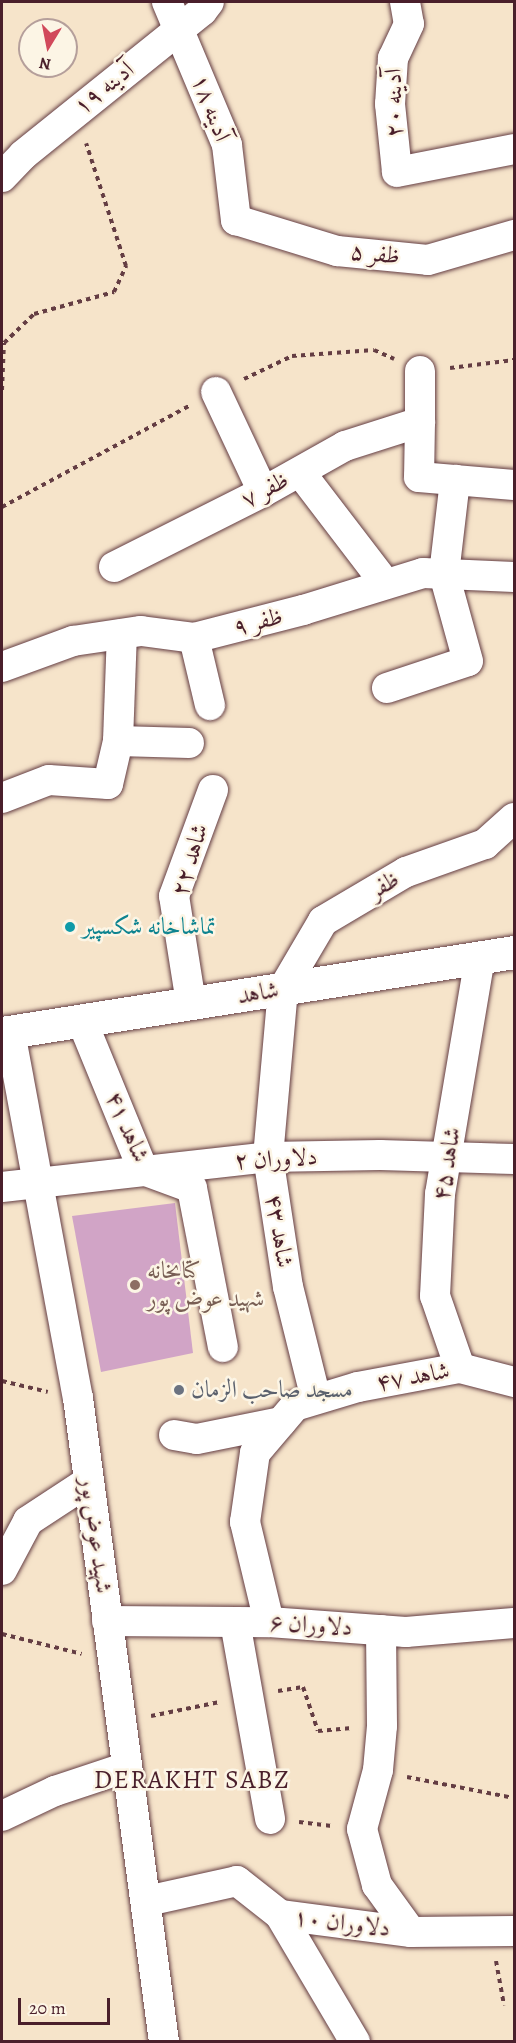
<!DOCTYPE html>
<html>
<head>
<meta charset="utf-8">
<style>
	body { margin:0 }
	#map { position:relative; width:516px; height:2043px; overflow:hidden; background:#f6e4ca; font-family:Alegreya,Amiri,serif }
	div>[style] { position:absolute }
	[style*='--x'] { left:calc(var(--x)*1px); top:calc(var(--y)*1px); width:calc(var(--w)*1px); rotate:calc(var(--a)*1deg) }
	.building>* { inset:0; background:#d1a4c6 }
	.path>* { height:4px; margin-top:-2px; transform-origin:0; background:repeating-linear-gradient(90deg,#643d43 0 4.5px,transparent 0 9px) }
	.roads { filter:drop-shadow(0 0 2px #643d43) drop-shadow(0 0 2px #643d43) }
	.minor>* { height:30px; margin:-15px; padding:0 15px; transform-origin:15px; border-radius:15px; background:#fff }
	.major>* { height:33px; margin:-16.5px; padding:0 16.5px; transform-origin:16.5px; border-radius:16.5px; background:#fff }
	.dots>* { width:16px; height:16px; translate:-50% -50%; box-sizing:border-box; border:3px solid #fcf5e5; border-radius:50% }
	span { translate:-50% -50%; white-space:nowrap; text-align:center; line-height:1.15; -webkit-text-stroke:5px #fcf5e5; paint-order:stroke }
	.street-label { font-size:24px; color:#4a1f2b }
	.culture-label { font-size:24px; color:#0d838f }
	.left { translate:0 -50%; text-align:left }
	.education-label { font-size:24px; color:#785e54 }
	.worship-label { font-size:24px; color:#5b616d }
	.neighbourhood-label { font-size:26px; color:#4a1f2b; letter-spacing:1.5px }
	.frame { position:absolute; inset:0; border:3px solid #4a1f2b; pointer-events:none }
	.north { position:absolute; left:18px; top:18px; width:60px; height:60px; box-sizing:border-box; background:#fcf5e5; border:2px solid #b59f9b; border-radius:50%; rotate:190deg; font-size:16px; font-weight:700; line-height:24px; text-align:center; color:#4a1f2b }
	.north::after { content:''; display:block; margin:auto; width:21px; height:27px; background:#d1495b; clip-path:polygon(50% 0,100% 100%,50% 72%,0 100%) }
	.scale { position:absolute; left:18px; top:1998px; width:92px; height:27px; box-sizing:border-box; border:3px solid #4a1f2b; border-top:0; padding-left:8px; font-size:18px; line-height:21px; white-space:nowrap; color:#4a1f2b; -webkit-text-stroke:4px #fcf5e5; paint-order:stroke }
</style>
</head>
<body>
<div id="map">
	<div class="building">
		<i style="clip-path:polygon(175px 1203px,193px 1353px,101px 1372px,72px 1216px)"></i>
	</div>
	<div class="path">
		<i style="--x:450;--y:368;--w:64;--a:-7.1"></i>
		<i style="--x:244;--y:379;--w:53;--a:-25.6"></i>
		<i style="--x:292;--y:356;--w:82;--a:-4.2"></i>
		<i style="--x:374;--y:350;--w:22;--a:24"></i>
		<i style="--x:2;--y:390;--w:47;--a:-87.6"></i>
		<i style="--x:4;--y:343;--w:42;--a:-44"></i>
		<i style="--x:34;--y:314;--w:83;--a:-15.4"></i>
		<i style="--x:114;--y:292;--w:29;--a:-65"></i>
		<i style="--x:126;--y:266;--w:129;--a:-108"></i>
		<i style="--x:2;--y:507;--w:213;--a:-28.4"></i>
		<i style="--x:2;--y:1381;--w:47;--a:13.4"></i>
		<i style="--x:2;--y:1634;--w:82;--a:14"></i>
		<i style="--x:278;--y:1691;--w:25;--a:-9"></i>
		<i style="--x:303;--y:1687;--w:46;--a:71.2"></i>
		<i style="--x:318;--y:1731;--w:34;--a:-5"></i>
		<i style="--x:151;--y:1716;--w:70;--a:-11.5"></i>
		<i style="--x:407;--y:1777;--w:109;--a:11.1"></i>
		<i style="--x:299;--y:1822;--w:35;--a:7"></i>
		<i style="--x:496;--y:1961;--w:45;--a:79.7"></i>
	</div>
	<div class="roads">
		<div class="minor">
			<i style="--x:167;--y:2;--w:155;--a:67.2"></i>
			<i style="--x:227;--y:145;--w:76;--a:83.2"></i>
			<i style="--x:236;--y:220;--w:106;--a:17.1"></i>
			<i style="--x:337;--y:251;--w:91;--a:5.6"></i>
			<i style="--x:428;--y:260;--w:90;--a:-16.2"></i>
			<i style="--x:405;--y:2;--w:22;--a:80"></i>
			<i style="--x:409;--y:24;--w:38;--a:115"></i>
			<i style="--x:393;--y:58;--w:46;--a:93.7"></i>
			<i style="--x:390;--y:104;--w:68;--a:84.1"></i>
			<i style="--x:397;--y:172;--w:119;--a:-11.1"></i>
			<i style="--x:2;--y:177;--w:30;--a:-46"></i>
			<i style="--x:23;--y:155;--w:230;--a:-38.8"></i>
			<i style="--x:202;--y:11;--w:11;--a:-52"></i>
			<i style="--x:216;--y:392;--w:110;--a:64.8"></i>
			<i style="--x:420;--y:422;--w:51;--a:-90"></i>
			<i style="--x:300;--y:472;--w:140;--a:52.6"></i>
			<i style="--x:114;--y:567;--w:167;--a:-26.7"></i>
			<i style="--x:263;--y:492;--w:94;--a:-29.3"></i>
			<i style="--x:345;--y:446;--w:79;--a:-17.7"></i>
			<i style="--x:420;--y:422;--w:55;--a:91"></i>
			<i style="--x:419;--y:477;--w:95;--a:4.8"></i>
			<i style="--x:194;--y:638;--w:69;--a:76.6"></i>
			<i style="--x:2;--y:667;--w:76;--a:-20.1"></i>
			<i style="--x:73;--y:641;--w:69;--a:-8.4"></i>
			<i style="--x:141;--y:631;--w:53;--a:7.5"></i>
			<i style="--x:194;--y:638;--w:113;--a:-14.4"></i>
			<i style="--x:303;--y:610;--w:126;--a:-17.1"></i>
			<i style="--x:423;--y:573;--w:91;--a:2.5"></i>
			<i style="--x:387;--y:688;--w:85;--a:-18.4"></i>
			<i style="--x:468;--y:661;--w:90;--a:-105.4"></i>
			<i style="--x:444;--y:574;--w:95;--a:-83.3"></i>
			<i style="--x:118;--y:741;--w:107;--a:-87.9"></i>
			<i style="--x:2;--y:798;--w:50;--a:-21"></i>
			<i style="--x:49;--y:780;--w:59;--a:3.9"></i>
			<i style="--x:108;--y:784;--w:44;--a:-76.9"></i>
			<i style="--x:118;--y:741;--w:71;--a:1.6"></i>
			<i style="--x:191;--y:1003;--w:108;--a:-99"></i>
			<i style="--x:174;--y:896;--w:113;--a:-69.8"></i>
			<i style="--x:82;--y:1021;--w:161;--a:67.7"></i>
			<i style="--x:143;--y:1170;--w:52;--a:20.2"></i>
			<i style="--x:192;--y:1188;--w:162;--a:79"></i>
			<i style="--x:10;--y:1032;--w:372;--a:79.5"></i>
			<i style="--x:78;--y:1398;--w:650;--a:82.39"></i>
			<i style="--x:2;--y:1187;--w:268;--a:-6.4"></i>
			<i style="--x:268;--y:1157;--w:112;--a:-1"></i>
			<i style="--x:380;--y:1155;--w:134;--a:1.7"></i>
			<i style="--x:460;--y:1368;--w:76;--a:-109.1"></i>
			<i style="--x:435;--y:1296;--w:102;--a:-87.2"></i>
			<i style="--x:440;--y:1194;--w:239;--a:-80.4"></i>
			<i style="--x:316;--y:1399;--w:115;--a:-104"></i>
			<i style="--x:288;--y:1287;--w:132;--a:-98.7"></i>
			<i style="--x:268;--y:1157;--w:169;--a:-84.9"></i>
			<i style="--x:283;--y:989;--w:79;--a:-59.5"></i>
			<i style="--x:323;--y:921;--w:96;--a:-30.6"></i>
			<i style="--x:406;--y:872;--w:84;--a:-19.5"></i>
			<i style="--x:485;--y:844;--w:39;--a:-42"></i>
			<i style="--x:174;--y:1435;--w:23;--a:10"></i>
			<i style="--x:197;--y:1439;--w:86;--a:-11.4"></i>
			<i style="--x:2;--y:1570;--w:55;--a:-62"></i>
			<i style="--x:28;--y:1521;--w:73;--a:-33.3"></i>
			<i style="--x:107;--y:1621;--w:162;--a:0.4"></i>
			<i style="--x:269;--y:1622;--w:137;--a:4.2"></i>
			<i style="--x:406;--y:1632;--w:108;--a:-4.8"></i>
			<i style="--x:235;--y:1622;--w:200;--a:79.9"></i>
			<i style="--x:269;--y:1622;--w:103;--a:-103.5"></i>
			<i style="--x:245;--y:1522;--w:70;--a:-81.8"></i>
			<i style="--x:255;--y:1453;--w:62;--a:-49.6"></i>
			<i style="--x:295;--y:1406;--w:66;--a:-16.8"></i>
			<i style="--x:358;--y:1387;--w:104;--a:-10.6"></i>
			<i style="--x:460;--y:1368;--w:56;--a:14.5"></i>
			<i style="--x:381;--y:1630;--w:96;--a:89.4"></i>
			<i style="--x:382;--y:1726;--w:44;--a:95.2"></i>
			<i style="--x:378;--y:1770;--w:61;--a:105.2"></i>
			<i style="--x:362;--y:1829;--w:58;--a:75"></i>
			<i style="--x:377;--y:1885;--w:58;--a:54.1"></i>
			<i style="--x:2;--y:1816;--w:59;--a:-25.3"></i>
			<i style="--x:55;--y:1791;--w:76;--a:-18.4"></i>
			<i style="--x:147;--y:1901;--w:92;--a:-12.5"></i>
			<i style="--x:237;--y:1881;--w:55;--a:38.3"></i>
			<i style="--x:280;--y:1915;--w:132;--a:7.4"></i>
			<i style="--x:411;--y:1932;--w:103;--a:-0.6"></i>
			<i style="--x:280;--y:1915;--w:147;--a:59.4"></i>
		</div>
		<div class="major">
			<i style="--x:2;--y:1033;--w:518;--a:-8.99"></i>
		</div>
	</div>
	<div class="dots">
		<i style="left:70px;top:927px;background:#0f9aa8"></i>
		<i style="left:135px;top:1285px;background:#8d6e63"></i>
		<i style="left:179px;top:1390px;background:#6b7280"></i>
	</div>
	<div class="street-label">
		<span style="left:104px;top:88px;rotate:-39deg">آدینه ۱۹</span>
		<span style="left:394px;top:103px;rotate:-91deg">آدینه ۲۰</span>
		<span style="left:211px;top:108px;rotate:69deg">آدینه ۱۸</span>
		<span style="left:375px;top:254px;rotate:6deg">ظفر ۵</span>
		<span style="left:265px;top:490px;rotate:-28deg">ظفر ۷</span>
		<span style="left:258px;top:622px;rotate:-14deg">ظفر ۹</span>
		<span style="left:190px;top:860px;rotate:-73deg">شاهد ۲۲</span>
		<span style="left:384px;top:885px;rotate:-30deg">ظفر</span>
		<span style="left:258px;top:993px;rotate:-9deg">شاهد</span>
		<span style="left:127px;top:1127px;rotate:66deg">شاهد ۴۱</span>
		<span style="left:276px;top:1159px;rotate:-3deg">دلاوران ۲</span>
		<span style="left:447px;top:1164px;rotate:-81deg">شاهد ۴۵</span>
		<span style="left:279px;top:1231px;rotate:81deg">شاهد ۴۳</span>
		<span style="left:413px;top:1377px;rotate:-10deg">شاهد ۴۷</span>
		<span style="left:96px;top:1535px;rotate:82deg">شهید عوض پور</span>
		<span style="left:311px;top:1625px;rotate:4deg">دلاوران ۶</span>
		<span style="left:342px;top:1923px;rotate:7deg">دلاوران ۱۰</span>
	</div>
	<div class="culture-label">
		<span class="left" style="left:82px;top:927px">تماشاخانه شکسپیر</span>
	</div>
	<div class="education-label">
		<span class="left" style="left:147px;top:1285px">کتابخانه<br>شهید عوض پور</span>
	</div>
	<div class="worship-label">
		<span class="left" style="left:191px;top:1390px">مسجد صاحب الزمان</span>
	</div>
	<div class="neighbourhood-label">
		<span style="left:192px;top:1780px">DERAKHT SABZ</span>
	</div>
	<div class="frame"></div>
	<div class="north">N</div>
	<div class="scale">20 m</div>
</div>
</body>
</html>
